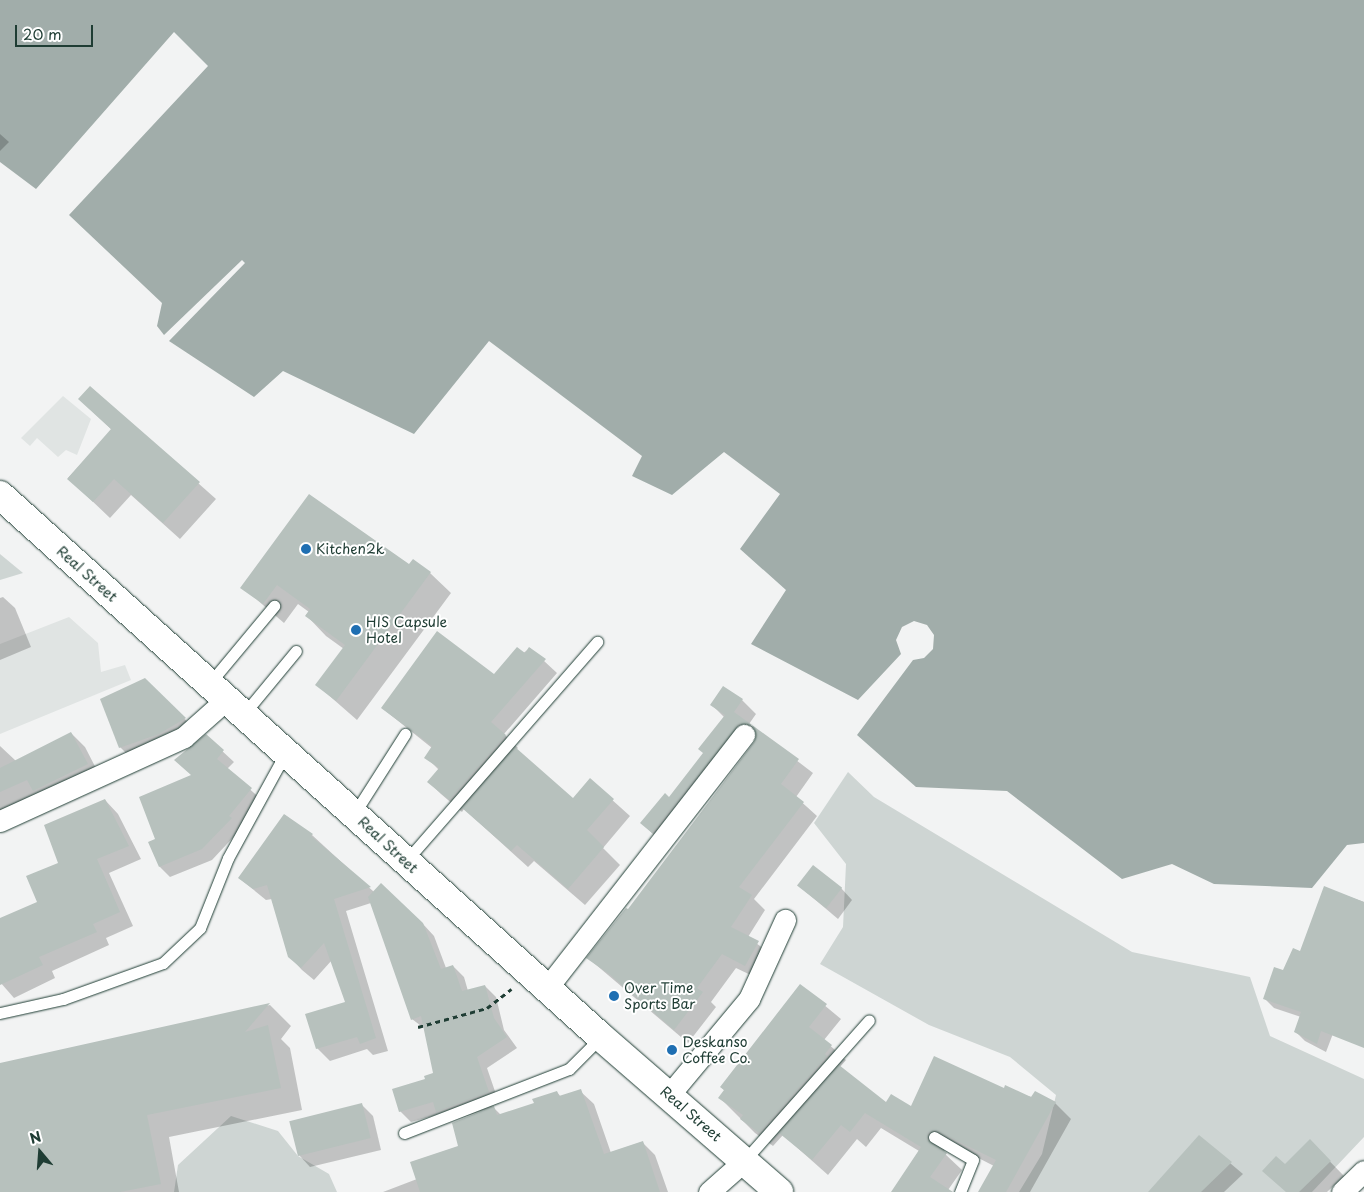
<!DOCTYPE html>
<html>
<head>
<meta charset="utf-8">
<style>
	body { margin:0 }
	#map { position:relative; width:1364px; height:1192px; overflow:hidden; background:#f2f3f3; font-family:"Playpen Sans",sans-serif }
	div>[style] { position:absolute }
	[style*='--x'] { left:calc(var(--x)*1px); top:calc(var(--y)*1px); width:calc(var(--w)*1px); rotate:calc(var(--a)*1deg) }
	.built>* { inset:0; background:#e0e4e3 }
	.green>* { inset:0; background:#ced5d3 }
	.water>* { inset:0; background:#a1adaa }
	.shadow>* { inset:0; background:#0003 }
	.building>* { inset:0; background:#b7c1bd; transform-origin:0 0 }
	.path>* { height:3px; margin-top:-1.5px; transform-origin:0; background:repeating-linear-gradient(90deg,#1f3d34 0 5px,transparent 0 9px) }
	.roads { filter:drop-shadow(0 0 1px #1f3d34) drop-shadow(0 0 1px #1f3d34) }
	.service>* { height:11px; margin:-5.5px; padding:0 5.5px; transform-origin:5.5px; border-radius:5.5px; background:#fff }
	.minor>* { height:21px; margin:-10.5px; padding:0 10.5px; transform-origin:10.5px; border-radius:10.5px; background:#fff }
	.primary>* { height:28px; margin:-14px; padding:0 14px; transform-origin:14px; border-radius:14px; background:#fff }
	.dots>* { width:14px; height:14px; translate:-50% -50%; box-sizing:border-box; border:2px solid #fff; border-radius:50% }
	span { translate:-50% -50%; white-space:nowrap; text-align:center; line-height:1.15; -webkit-text-stroke:4px #fff; paint-order:stroke }
	.poi-label { font-size:14px; color:#1f3d34 }
	.left { translate:0 -50%; text-align:left }
	.street-label { font-size:14px; color:#1f3d34 }
	.north { position:absolute; left:15px; top:1127px; width:50px; height:50px; -webkit-text-stroke:4px #fff; paint-order:stroke; rotate:342deg; font-size:14px; font-weight:700; line-height:20px; text-align:center; color:#1f3d34 }
	.north::after { content:''; display:block; margin:auto; width:18px; height:22px; background:#1f3d34; clip-path:polygon(50% 0,100% 100%,50% 72%,0 100%) }
	.scale { position:absolute; left:15px; top:25px; width:78px; height:22px; box-sizing:border-box; border:2px solid #1f3d34; border-top:0; padding-left:6px; font-size:15px; line-height:18px; white-space:nowrap; color:#1f3d34; -webkit-text-stroke:4px #fff; paint-order:stroke }
</style>
</head>
<body>
<div id="map">
	<div class="built">
		<i style="clip-path:polygon(63px 396px,91px 419px,77px 455px,66px 450px,58px 457px,37px 438px,30px 446px,21px 438px)"></i>
		<i style="clip-path:polygon(69px 617px,98px 643px,101px 672px,125px 665px,131px 680px,0 734px,0 644px)"></i>
	</div>
	<div class="green">
		<i style="clip-path:polygon(0 554px,23px 573px,0 580px)"></i>
		<i style="clip-path:polygon(848px 772px,874px 797px,1132px 952px,1250px 977px,1270px 1036px,1364px 1079px,1364px 1137px,1312px 1192px,1019px 1192px,1042px 1154px,1056px 1095px,1010px 1057px,929px 1025px,820px 964px,843px 927px,846px 864px,814px 823px)"></i>
		<i style="clip-path:polygon(231px 1116px,278px 1131px,298px 1156px,329px 1174px,337px 1192px,174px 1192px,178px 1165px)"></i>
	</div>
	<div class="water">
		<i style="clip-path:polygon(0 0,1364px 0,1364px 843px,1347px 845px,1312px 888px,1214px 884px,1172px 864px,1122px 879px,1007px 791px,916px 787px,857px 735px,913px 660px,924px 658px,933px 649px,934px 635px,927px 625px,914px 621px,902px 627px,896px 640px,901px 654px,858px 700px,751px 644px,786px 590px,740px 549px,780px 494px,724px 452px,672px 495px,632px 476px,642px 456px,489px 341px,414px 434px,283px 371px,254px 397px,169px 341px,245px 263px,242px 260px,164px 335px,157px 326px,162px 303px,69px 215px,208px 66px,174px 32px,36px 189px,0 162px)"></i>
	</div>
	<div class="shadow">
		<i style="clip-path:polygon(0 134px,9px 142px,0 151px)"></i>
		<i style="clip-path:polygon(90px 387px,216px 499px,180px 539px,131px 495px,110px 518px,68px 478px,112px 430px,79px 399px)"></i>
		<i style="clip-path:polygon(410px 566px,430px 573px,451px 593px,357px 720px,317px 685px,344px 649px,326px 636px,306px 615px,309px 612px,298px 604px,284px 623px,242px 587px)"></i>
		<i style="clip-path:polygon(3px 597px,15px 608px,31px 647px,0 660px,0 598px)"></i>
		<i style="clip-path:polygon(530px 648px,557px 673px,504px 734px,518px 748px,516px 750px,573px 800px,590px 780px,630px 816px,603px 848px,620px 865px,585px 905px,534px 861px,528px 867px,464px 809px,462px 812px,441px 794px,429px 782px,439px 770px,426px 757px,432px 748px,382px 708px,494px 675px)"></i>
		<i style="clip-path:polygon(145px 680px,202px 736px,177px 752px,138px 765px,120px 747px)"></i>
		<i style="clip-path:polygon(742px 700px,756px 714px,749px 724px,813px 773px,796px 797px,817px 816px,754px 899px,765px 910px,748px 937px,772px 955px,759px 979px,736px 968px,711px 1002px,716px 1007px,688px 1043px,588px 958px,628px 911px,758px 738px,753px 737px,656px 837px,642px 823px,670px 798px,704px 754px,724px 717px,712px 705px)"></i>
		<i style="clip-path:polygon(71px 733px,85px 747px,101px 778px,0 812px,0 746px,16px 761px)"></i>
		<i style="clip-path:polygon(206px 736px,234px 762px,227px 769px,262px 800px,241px 829px,212px 860px,170px 877px,160px 867px,150px 843px,157px 840px,192px 775px)"></i>
		<i style="clip-path:polygon(105px 800px,118px 814px,141px 859px,109px 873px,133px 926px,106px 938px,109px 945px,52px 971px,55px 978px,14px 998px,0 982px,0 919px,38px 903px,60px 864px)"></i>
		<i style="clip-path:polygon(285px 815px,312px 835px,374px 892px,423px 924px,434px 936px,446px 968px,453px 966px,464px 977px,468px 991px,485px 986px,496px 997px,504px 1030px,517px 1048px,487px 1068px,499px 1103px,492px 1106px,501px 1115px,535px 1104px,557px 1092px,561px 1097px,580px 1091px,594px 1104px,611px 1153px,642px 1142px,655px 1155px,668px 1192px,383px 1192px,417px 1179px,460px 1147px,491px 1108px,448px 1122px,440px 1114px,411px 1122px,400px 1111px,434px 1073px,425px 1029px,412px 1019px,371px 903px,346px 911px,388px 1051px,373px 1055px,367px 1049px,330px 1061px,317px 1048px,347px 1002px,332px 960px,314px 980px,302px 970px,290px 957px,272px 899px,266px 900px,239px 878px)"></i>
		<i style="clip-path:polygon(799px 886px,841px 888px,852px 900px,838px 919px)"></i>
		<i style="clip-path:polygon(1325px 888px,1364px 902px,1364px 1035px,1334px 1031px,1326px 1052px,1305px 1041px,1296px 1032px,1301px 1017px,1274px 1008px,1264px 998px,1301px 952px)"></i>
		<i style="clip-path:polygon(800px 985px,841px 1019px,824px 1040px,846px 1060px,840px 1067px,887px 1104px,911px 1108px,1004px 1090px,1055px 1103px,1071px 1119px,1030px 1192px,979px 1192px,994px 1166px,955px 1146px,945px 1146px,944px 1153px,962px 1170px,948px 1190px,952px 1192px,892px 1192px,919px 1151px,881px 1128px,866px 1147px,857px 1139px,828px 1175px,783px 1135px,773px 1146px,755px 1133px,720px 1098px,725px 1091px,721px 1087px)"></i>
		<i style="clip-path:polygon(270px 1005px,291px 1026px,281px 1039px,290px 1048px,302px 1110px,169px 1137px,179px 1192px,0 1192px,0 1064px)"></i>
		<i style="clip-path:polygon(362px 1105px,373px 1116px,381px 1150px,310px 1167px,299px 1155px)"></i>
		<i style="clip-path:polygon(1199px 1137px,1243px 1174px,1224px 1192px,1159px 1192px)"></i>
		<i style="clip-path:polygon(1310px 1141px,1344px 1176px,1327px 1192px,1286px 1192px,1285px 1166px)"></i>
	</div>
	<div class="building">
		<i style="clip-path:polygon(90px 386px,200px 482px,163px 523px,114px 479px,93px 502px,67px 479px,111px 429px,78px 399px)"></i>
		<i style="clip-path:polygon(309px 494px,409px 564px,413px 559px,431px 572px,336px 701px,315px 685px,345px 645px,305px 616px,310px 609px,277px 585px,263px 604px,240px 588px)"></i>
		<i style="clip-path:polygon(437px 631px,494px 674px,517px 647px,525px 653px,529px 647px,546px 659px,491px 722px,506px 735px,449px 800px,427px 782px,439px 768px,424px 758px,432px 746px,381px 708px)"></i>
		<i style="clip-path:polygon(145px 678px,186px 718px,159px 734px,119px 748px,100px 699px)"></i>
		<i style="clip-path:polygon(723px 686px,743px 699px,734px 712px,799px 759px,781px 784px,804px 802px,739px 887px,752px 895px,731px 927px,759px 941px,745px 966px,722px 954px,697px 988px,703px 992px,674px 1030px,609px 974px,586px 958px,626px 908px,628px 909px,754px 742px,756px 736px,752px 725px,739px 724px,652px 833px,640px 823px,665px 793px,669px 797px,703px 753px,698px 749px,725px 715px,710px 705px)"></i>
		<i style="clip-path:polygon(71px 732px,88px 764px,33px 791px,27px 780px,0 792px,0 768px)"></i>
		<i style="clip-path:polygon(206px 734px,224px 750px,217px 759px,252px 788px,229px 816px,232px 818px,202px 849px,159px 867px,148px 842px,155px 839px,139px 797px,191px 775px,174px 760px)"></i>
		<i style="clip-path:polygon(515px 747px,573px 798px,590px 778px,614px 799px,587px 830px,604px 847px,568px 889px,517px 845px,511px 851px,462px 808px)"></i>
		<i style="clip-path:polygon(105px 799px,129px 846px,97px 859px,120px 912px,93px 924px,97px 932px,39px 957px,43px 965px,0 985px,0 918px,37px 902px,26px 876px,58px 863px,44px 825px)"></i>
		<i style="clip-path:polygon(284px 814px,313px 834px,311px 836px,371px 887px,334px 899px,376px 1038px,360px 1044px,357px 1037px,316px 1049px,305px 1014px,345px 1002px,324px 943px,301px 968px,288px 957px,267px 885px,253px 889px,238px 878px)"></i>
		<i style="left:813px;top:865px;width:37px;height:26px;rotate:38deg"></i>
		<i style="clip-path:polygon(381px 883px,423px 923px,441px 969px,453px 965px,462px 991px,485px 985px,494px 1018px,507px 1037px,477px 1057px,489px 1092px,436px 1112px,433px 1102px,399px 1112px,392px 1089px,425px 1079px,424px 1076px,433px 1073px,421px 1016px,411px 1020px,368px 897px)"></i>
		<i style="clip-path:polygon(1324px 886px,1364px 902px,1364px 1048px,1321px 1031px,1317px 1044px,1294px 1032px,1301px 1012px,1263px 999px,1274px 967px,1283px 970px,1293px 948px,1300px 951px)"></i>
		<i style="clip-path:polygon(800px 984px,827px 1004px,809px 1027px,832px 1045px,825px 1054px,827px 1056px,759px 1133px,740px 1119px,743px 1115px,718px 1098px,724px 1090px,720px 1087px)"></i>
		<i style="clip-path:polygon(270px 1003px,245px 1032px,268px 1025px,281px 1088px,147px 1115px,161px 1184px,120px 1192px,0 1192px,0 1063px)"></i>
		<i style="clip-path:polygon(934px 1056px,1004px 1088px,1005px 1085px,1031px 1097px,1035px 1091px,1056px 1102px,1006px 1192px,978px 1192px,996px 1160px,935px 1130px,928px 1133px,927px 1140px,947px 1153px,930px 1177px,953px 1192px,891px 1192px,921px 1147px,865px 1113px,850px 1132px,841px 1125px,812px 1160px,779px 1133px,839px 1065px,886px 1102px,891px 1094px,911px 1106px)"></i>
		<i style="clip-path:polygon(581px 1089px,604px 1154px,643px 1141px,660px 1192px,420px 1192px,410px 1162px,458px 1146px,452px 1123px,494px 1106px,497px 1115px,534px 1103px,532px 1099px,557px 1091px,559px 1096px)"></i>
		<i style="left:362px;top:1103px;width:36px;height:75px;rotate:76deg"></i>
		<i style="clip-path:polygon(1199px 1135px,1232px 1162px,1201px 1192px,1148px 1192px)"></i>
		<i style="clip-path:polygon(1310px 1139px,1331px 1161px,1299px 1192px,1286px 1192px,1262px 1171px,1276px 1156px,1285px 1164px)"></i>
	</div>
	<div class="path">
		<i style="--x:418;--y:1027;--w:72;--a:-15.4"></i>
		<i style="--x:487;--y:1008;--w:31;--a:-38"></i>
	</div>
	<div class="roads">
		<div class="service">
			<i style="--x:209;--y:684;--w:102;--a:-50.2"></i>
			<i style="--x:243;--y:715;--w:83;--a:-50.4"></i>
			<i style="--x:354;--y:814;--w:95;--a:-57.5"></i>
			<i style="--x:406;--y:861;--w:291;--a:-48.9"></i>
			<i style="--x:0;--y:1013;--w:65;--a:-12.5"></i>
			<i style="--x:63;--y:999;--w:106;--a:-19.8"></i>
			<i style="--x:163;--y:963;--w:51;--a:-43.4"></i>
			<i style="--x:200;--y:928;--w:75;--a:-68.2"></i>
			<i style="--x:228;--y:858;--w:121;--a:-61.3"></i>
			<i style="--x:404;--y:1133;--w:177;--a:-21.2"></i>
			<i style="--x:569;--y:1069;--w:45;--a:-45"></i>
			<i style="--x:934;--y:1137;--w:45;--a:30.5"></i>
			<i style="--x:973;--y:1160;--w:35;--a:112"></i>
			<i style="--x:744;--y:1161;--w:188;--a:-48.4"></i>
		</div>
		<div class="minor">
			<i style="--x:0;--y:821;--w:202;--a:-24.5"></i>
			<i style="--x:184;--y:737;--w:57;--a:-41.5"></i>
			<i style="--x:547;--y:988;--w:321;--a:-52.1"></i>
			<i style="--x:669;--y:1095;--w:125;--a:-50.2"></i>
			<i style="--x:749;--y:999;--w:87;--a:-65.5"></i>
			<i style="--x:709;--y:1192;--w:47;--a:-41.5"></i>
			<i style="--x:1342;--y:1192;--w:30;--a:-44"></i>
		</div>
		<div class="primary">
			<i style="--x:0;--y:495;--w:809;--a:42.05"></i>
			<i style="--x:601;--y:1037;--w:236;--a:41"></i>
		</div>
	</div>
	<div class="dots">
		<i style="left:306px;top:549px;background:#1f6fb2"></i>
		<i style="left:356px;top:630px;background:#1f6fb2"></i>
		<i style="left:614px;top:996px;background:#1f6fb2"></i>
		<i style="left:672px;top:1050px;background:#1f6fb2"></i>
	</div>
	<div class="poi-label">
		<span class="left" style="left:316px;top:549px">Kitchen2k</span>
		<span class="left" style="left:366px;top:630px">HIS Capsule<br>Hotel</span>
		<span class="left" style="left:624px;top:996px">Over Time<br>Sports Bar</span>
		<span class="left" style="left:682px;top:1050px">Deskanso<br>Coffee Co.</span>
	</div>
	<div class="street-label">
		<span style="left:87px;top:574px;rotate:42deg">Real Street</span>
		<span style="left:388px;top:845px;rotate:43deg">Real Street</span>
		<span style="left:691px;top:1114px;rotate:41deg">Real Street</span>
	</div>
	<div class="north">N</div>
	<div class="scale">20 m</div>
</div>
</body>
</html>
